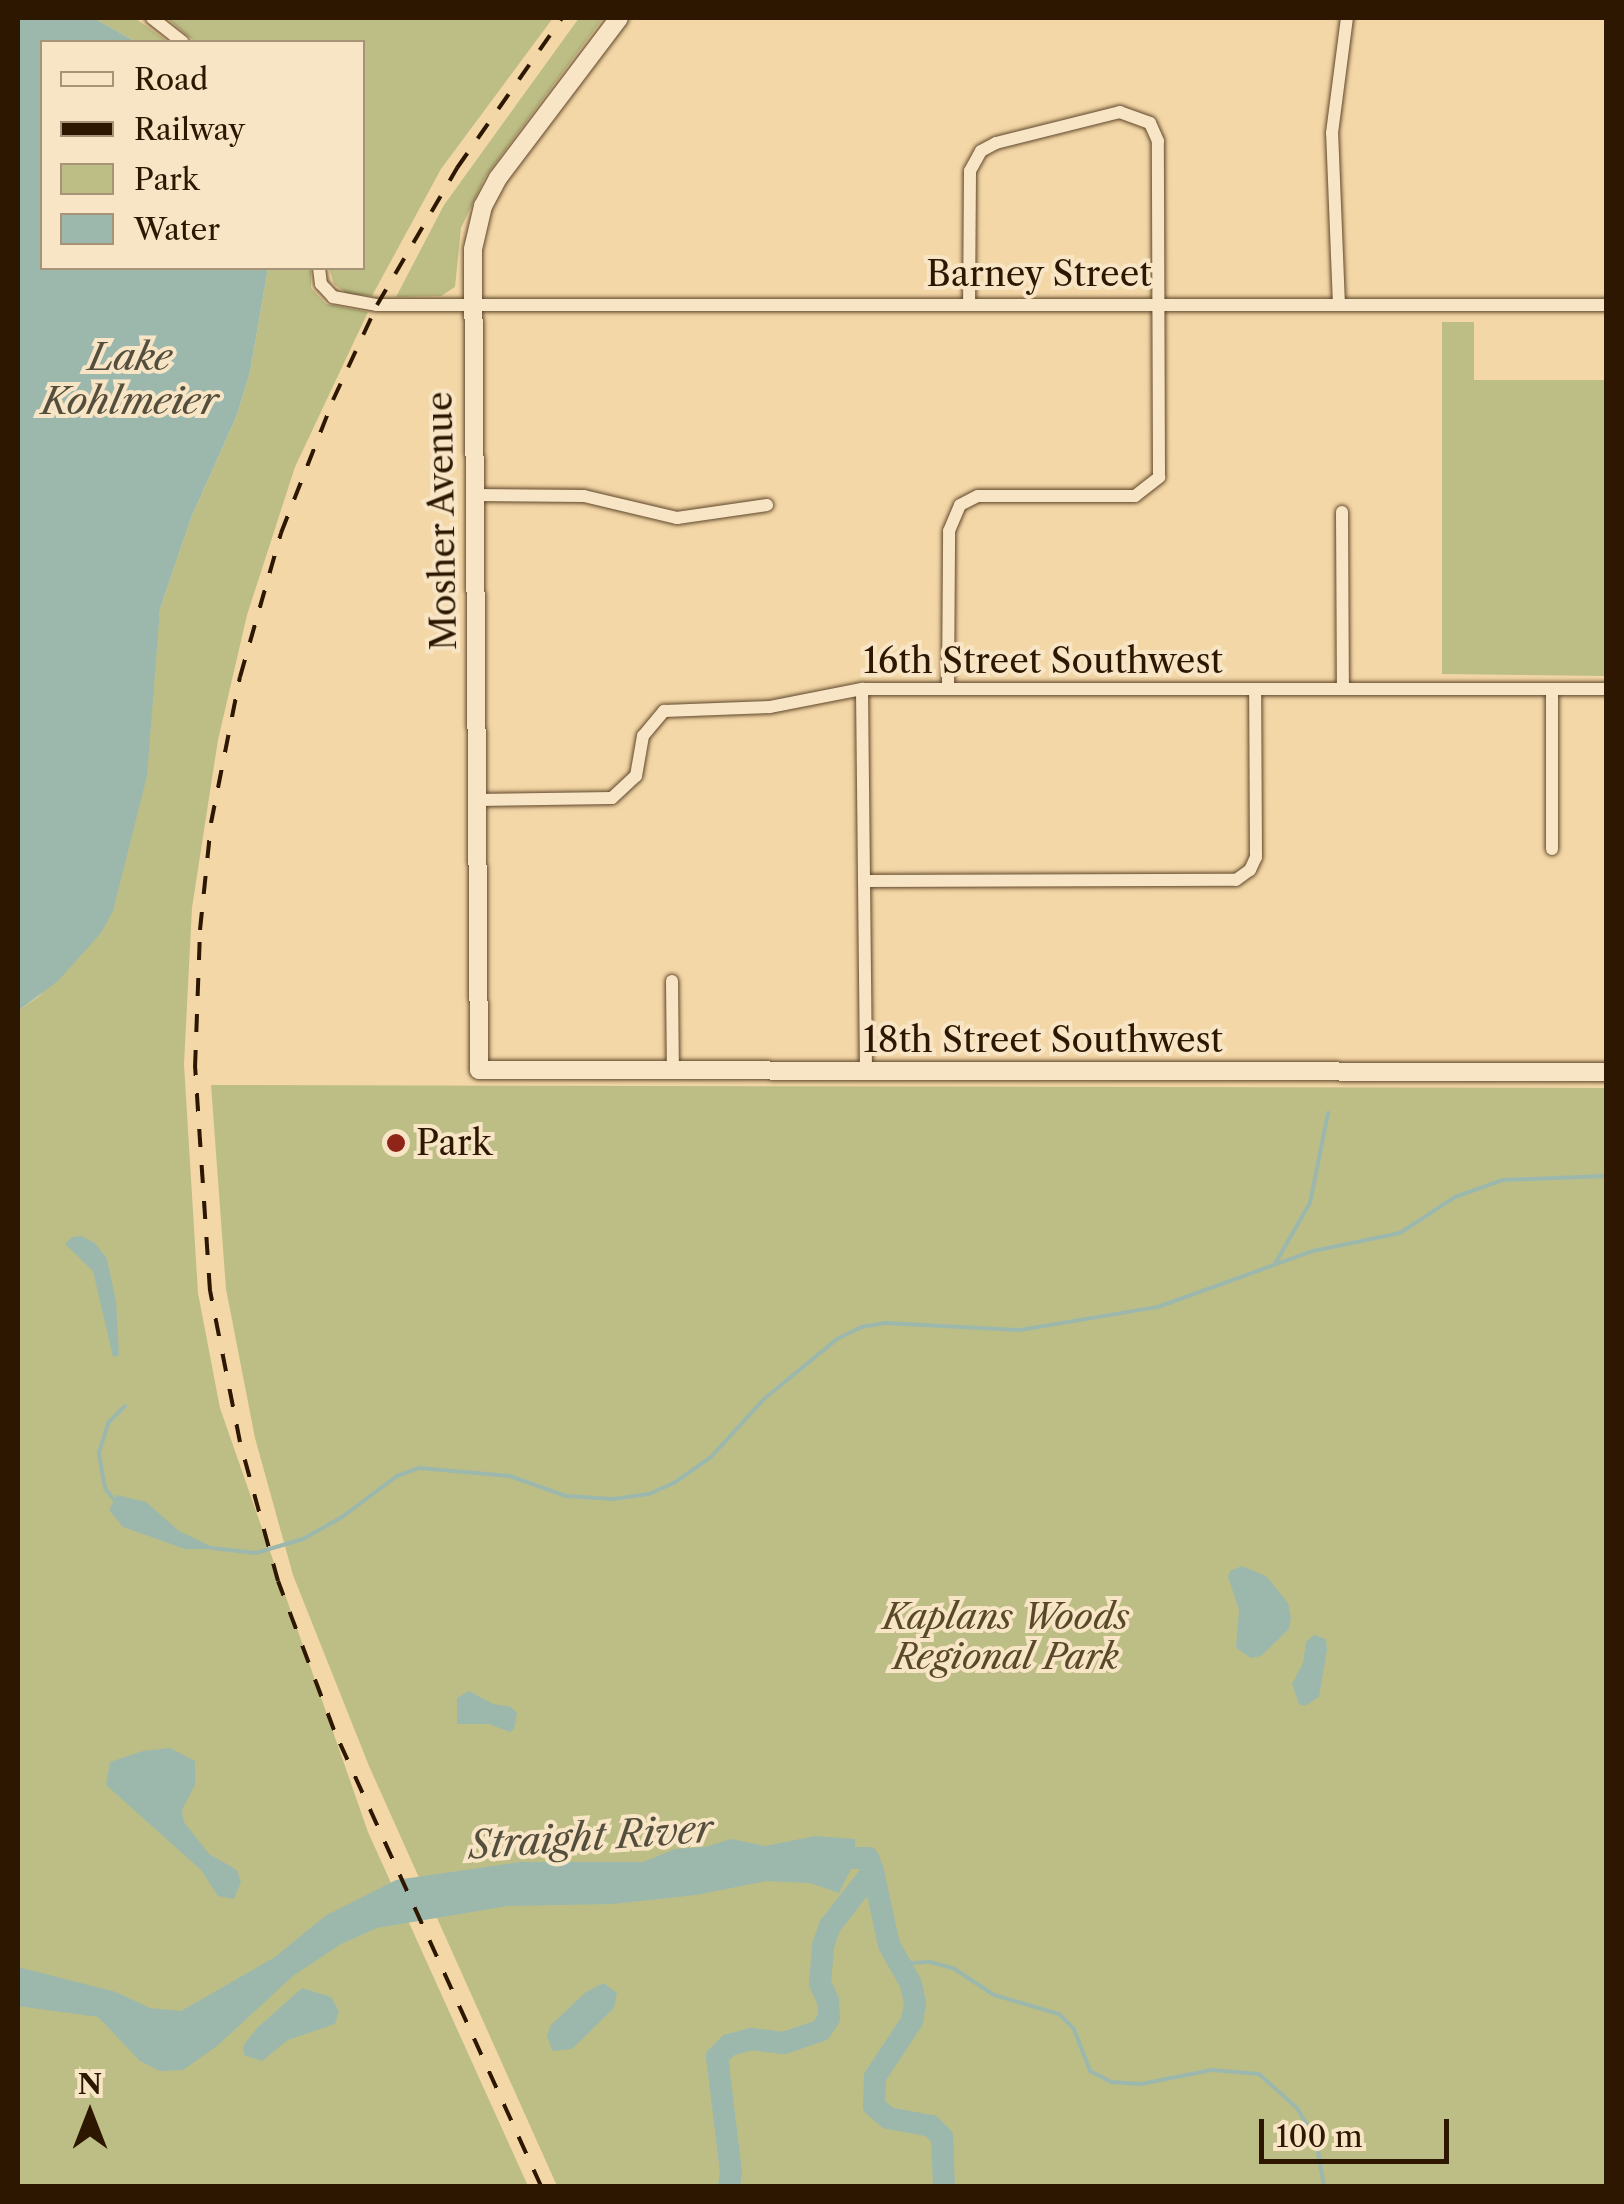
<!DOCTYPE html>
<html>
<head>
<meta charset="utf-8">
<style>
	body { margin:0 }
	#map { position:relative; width:1624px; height:2204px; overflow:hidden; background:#f4d7a7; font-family:"Libre Caslon Text",serif }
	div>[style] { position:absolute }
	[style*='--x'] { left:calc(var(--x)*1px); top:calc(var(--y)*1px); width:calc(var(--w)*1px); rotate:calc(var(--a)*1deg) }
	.green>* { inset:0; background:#bdbe86 }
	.water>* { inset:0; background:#9cb8ad }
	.stream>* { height:4px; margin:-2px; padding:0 2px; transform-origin:2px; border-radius:2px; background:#9cb8ad }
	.river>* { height:22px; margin:-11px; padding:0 11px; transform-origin:11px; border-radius:11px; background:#9cb8ad }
	.roads { filter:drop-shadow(0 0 2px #5f472a) drop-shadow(0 0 2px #5f472a) }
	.street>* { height:12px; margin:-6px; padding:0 6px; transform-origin:6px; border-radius:6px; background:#f8e5c6 }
	.secondary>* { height:18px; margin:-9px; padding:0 9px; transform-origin:9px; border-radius:9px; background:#f8e5c6 }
	.rail>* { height:4px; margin-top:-2px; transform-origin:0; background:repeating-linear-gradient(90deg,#2d1700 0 18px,transparent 0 36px) }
	.dots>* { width:28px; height:28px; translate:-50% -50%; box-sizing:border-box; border:5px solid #f8e5c6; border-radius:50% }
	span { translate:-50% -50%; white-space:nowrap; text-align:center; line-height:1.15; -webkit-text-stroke:8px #f8e5c6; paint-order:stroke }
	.street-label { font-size:35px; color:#2d1700 }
	.poi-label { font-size:35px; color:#2d1700 }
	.left { translate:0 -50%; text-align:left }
	.park-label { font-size:35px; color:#584928; font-style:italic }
	.water-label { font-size:38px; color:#544f3d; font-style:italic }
	.frame { position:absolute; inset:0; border:20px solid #2d1700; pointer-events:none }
	.legend { position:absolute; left:40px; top:40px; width:325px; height:230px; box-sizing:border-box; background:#f8e5c6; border:2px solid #a79377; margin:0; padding:12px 18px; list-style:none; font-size:30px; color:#2d1700 }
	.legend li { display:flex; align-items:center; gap:20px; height:50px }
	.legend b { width:50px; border:2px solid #a79377 }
	.north { position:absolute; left:40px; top:2064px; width:100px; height:100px; -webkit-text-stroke:8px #f8e5c6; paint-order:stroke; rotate:0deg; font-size:28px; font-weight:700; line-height:40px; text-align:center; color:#2d1700 }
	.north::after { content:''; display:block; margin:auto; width:35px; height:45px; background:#2d1700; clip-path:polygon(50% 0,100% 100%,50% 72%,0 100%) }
	.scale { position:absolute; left:1259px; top:2119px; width:190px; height:45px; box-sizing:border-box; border:5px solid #2d1700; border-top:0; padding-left:12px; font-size:30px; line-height:35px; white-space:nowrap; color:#2d1700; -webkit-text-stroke:8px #f8e5c6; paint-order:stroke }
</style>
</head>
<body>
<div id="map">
	<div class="green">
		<i style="clip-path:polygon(94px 18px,135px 18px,168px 42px,136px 42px)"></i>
		<i style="clip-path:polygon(167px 18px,553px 18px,441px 169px,372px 296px,348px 294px,334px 284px,329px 268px,362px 268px,362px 42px,195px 42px)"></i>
		<i style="clip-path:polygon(579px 18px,603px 18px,485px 177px,461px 228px,455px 287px,441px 296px,396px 297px,444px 205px)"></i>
		<i style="clip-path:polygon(268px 268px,311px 268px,311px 288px,326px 304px,368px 312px,295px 467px,247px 615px,218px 740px,192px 908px,184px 1064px,198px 1293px,220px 1408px,368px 1832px,528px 2186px,18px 2186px,18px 1011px,38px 997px,101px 933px,153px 669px,160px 609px,191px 518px,237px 415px,250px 372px)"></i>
		<i style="clip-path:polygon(1442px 322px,1474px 322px,1474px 380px,1604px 380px,1606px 676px,1442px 674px)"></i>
		<i style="clip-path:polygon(211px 1085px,1606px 1088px,1606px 2186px,557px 2186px,369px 1766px,293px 1575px,255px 1438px,226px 1289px)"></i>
	</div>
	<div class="water">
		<i style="clip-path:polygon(18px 18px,94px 18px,136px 42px,42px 42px,42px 268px,268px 268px,250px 372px,237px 415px,191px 518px,160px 609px,147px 776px,113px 911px,101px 933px,58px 981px,18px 1011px)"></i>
		<i style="clip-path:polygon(81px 1236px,95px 1243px,107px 1259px,116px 1301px,119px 1355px,113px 1357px,93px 1271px,65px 1244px,72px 1237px)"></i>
		<i style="clip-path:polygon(117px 1495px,146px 1502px,179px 1531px,217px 1549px,185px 1549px,123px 1527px,109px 1510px)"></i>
		<i style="clip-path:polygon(1242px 1566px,1266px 1576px,1288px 1603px,1291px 1617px,1289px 1629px,1261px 1656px,1251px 1658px,1236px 1648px,1239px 1610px,1228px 1577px,1230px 1571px)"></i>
		<i style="clip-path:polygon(1314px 1635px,1326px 1639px,1327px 1650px,1319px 1697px,1305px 1706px,1299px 1704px,1292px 1684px,1303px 1663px,1306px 1642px)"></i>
		<i style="clip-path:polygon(469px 1691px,493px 1704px,511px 1707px,517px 1713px,514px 1729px,510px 1732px,489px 1724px,457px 1724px,457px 1698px)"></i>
		<i style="clip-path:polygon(170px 1748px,195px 1761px,195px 1785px,182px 1810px,184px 1822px,209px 1854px,237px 1870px,241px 1882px,234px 1899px,218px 1896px,201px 1870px,106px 1785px,110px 1762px,143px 1751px)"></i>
		<i style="clip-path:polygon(815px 1836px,855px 1839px,856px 1859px,839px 1893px,810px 1883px,766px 1881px,696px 1895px,613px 1904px,508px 1906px,377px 1928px,341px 1944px,293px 1976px,217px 2046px,183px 2070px,160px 2071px,140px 2061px,98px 2017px,18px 2006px,18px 1967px,116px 1992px,150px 2008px,181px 2011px,275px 1957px,325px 1916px,396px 1880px,520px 1862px,643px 1862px,675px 1849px,705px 1847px,731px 1839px,765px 1846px)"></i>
		<i style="clip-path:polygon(604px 1983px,617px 1993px,614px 2008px,572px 2049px,552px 2051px,547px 2035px,551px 2025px,586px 1992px)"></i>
		<i style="clip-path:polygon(302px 1988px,331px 1997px,339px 2011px,335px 2024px,288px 2040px,262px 2061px,244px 2055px,243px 2046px,257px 2028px)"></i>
	</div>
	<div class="stream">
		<i style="--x:1275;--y:1264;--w:70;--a:-60.2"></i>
		<i style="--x:1310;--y:1203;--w:92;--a:-78.7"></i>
		<i style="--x:115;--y:1501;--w:16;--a:-128"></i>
		<i style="--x:105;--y:1488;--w:36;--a:-100"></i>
		<i style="--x:99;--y:1453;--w:31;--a:-73"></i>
		<i style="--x:108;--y:1423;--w:24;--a:-45"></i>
		<i style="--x:212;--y:1548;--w:44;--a:6.5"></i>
		<i style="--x:256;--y:1553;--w:49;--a:-16.6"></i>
		<i style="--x:303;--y:1539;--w:45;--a:-29.4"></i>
		<i style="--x:342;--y:1517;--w:69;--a:-36.7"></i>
		<i style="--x:397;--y:1476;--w:23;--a:-20"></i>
		<i style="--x:419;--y:1468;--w:91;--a:5"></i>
		<i style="--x:510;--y:1476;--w:59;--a:19.7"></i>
		<i style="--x:566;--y:1496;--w:47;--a:3.7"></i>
		<i style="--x:613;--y:1499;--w:36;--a:-8"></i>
		<i style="--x:649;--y:1494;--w:27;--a:-24"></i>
		<i style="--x:674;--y:1483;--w:45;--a:-35.1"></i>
		<i style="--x:711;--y:1457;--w:79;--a:-47.6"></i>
		<i style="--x:764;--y:1399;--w:94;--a:-39.4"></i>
		<i style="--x:837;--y:1339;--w:28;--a:-26"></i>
		<i style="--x:862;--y:1327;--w:23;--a:-10"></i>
		<i style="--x:885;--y:1323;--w:135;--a:3"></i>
		<i style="--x:1020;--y:1330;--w:140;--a:-9.5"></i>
		<i style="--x:1158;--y:1307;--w:165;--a:-19.9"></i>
		<i style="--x:1313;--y:1251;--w:89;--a:-11.7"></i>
		<i style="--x:1400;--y:1233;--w:66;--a:-33.2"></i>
		<i style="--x:1455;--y:1197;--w:51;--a:-19.5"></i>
		<i style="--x:1503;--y:1180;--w:103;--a:-2.2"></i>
		<i style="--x:898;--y:1964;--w:32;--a:-4"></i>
		<i style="--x:930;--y:1962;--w:24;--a:15"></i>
		<i style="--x:953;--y:1968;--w:49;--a:33.4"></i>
		<i style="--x:994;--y:1995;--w:68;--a:16.3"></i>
		<i style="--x:1059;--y:2014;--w:21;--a:45"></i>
		<i style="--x:1074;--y:2029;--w:45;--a:69.1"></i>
		<i style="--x:1090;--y:2071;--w:25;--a:27"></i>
		<i style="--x:1112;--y:2082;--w:29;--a:4"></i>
		<i style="--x:1141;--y:2084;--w:72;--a:-11.2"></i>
		<i style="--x:1212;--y:2070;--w:47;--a:4.9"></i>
		<i style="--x:1259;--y:2074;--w:51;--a:41.8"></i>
		<i style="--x:1297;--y:2108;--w:37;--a:59"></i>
		<i style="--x:1316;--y:2140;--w:47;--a:80.1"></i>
	</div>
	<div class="river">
		<i style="--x:873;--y:1871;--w:76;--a:77.8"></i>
		<i style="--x:889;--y:1945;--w:45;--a:60.6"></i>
		<i style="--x:911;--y:1984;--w:19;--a:78"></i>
		<i style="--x:915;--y:2003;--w:18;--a:99"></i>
		<i style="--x:912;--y:2021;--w:67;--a:123.5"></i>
		<i style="--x:875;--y:2077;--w:29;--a:92"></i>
		<i style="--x:874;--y:2106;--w:18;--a:41"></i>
		<i style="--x:888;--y:2118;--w:44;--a:10.5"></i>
		<i style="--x:931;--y:2126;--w:16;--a:45"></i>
		<i style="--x:942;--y:2137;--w:49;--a:87.7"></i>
		<i style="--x:729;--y:2186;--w:14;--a:-82"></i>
		<i style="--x:731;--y:2172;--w:116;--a:-96.9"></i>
		<i style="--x:717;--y:2057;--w:17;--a:-45"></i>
		<i style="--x:729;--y:2045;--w:23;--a:-15"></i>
		<i style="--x:751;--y:2039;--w:33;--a:7"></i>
		<i style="--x:784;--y:2043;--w:39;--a:-19"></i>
		<i style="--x:821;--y:2030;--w:14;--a:-56"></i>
		<i style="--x:829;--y:2018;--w:17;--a:-93"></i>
		<i style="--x:828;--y:2001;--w:20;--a:-114"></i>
		<i style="--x:820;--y:1983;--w:37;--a:-85"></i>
		<i style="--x:823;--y:1946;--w:21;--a:-71"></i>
		<i style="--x:830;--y:1926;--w:70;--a:-52"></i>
		<i style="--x:873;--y:1871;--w:14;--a:-111"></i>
		<i style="--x:868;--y:1858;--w:43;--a:180"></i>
	</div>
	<div class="roads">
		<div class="street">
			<i style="--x:152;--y:18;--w:39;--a:38"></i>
			<i style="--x:319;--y:268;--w:16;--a:83"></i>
			<i style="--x:321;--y:284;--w:18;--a:47"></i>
			<i style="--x:333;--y:297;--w:45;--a:10.3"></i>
			<i style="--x:377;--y:305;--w:1229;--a:0"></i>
			<i style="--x:1339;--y:305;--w:172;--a:-92.3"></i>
			<i style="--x:1332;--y:133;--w:116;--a:-82.6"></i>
			<i style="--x:474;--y:495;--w:110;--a:0.5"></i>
			<i style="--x:584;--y:496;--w:96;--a:13.3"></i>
			<i style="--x:677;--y:518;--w:91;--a:-8.2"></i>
			<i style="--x:1342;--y:512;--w:177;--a:89.7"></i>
			<i style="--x:862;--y:689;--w:382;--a:89.4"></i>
			<i style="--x:948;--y:689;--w:158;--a:-89.6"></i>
			<i style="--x:949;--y:531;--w:28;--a:-67"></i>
			<i style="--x:960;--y:505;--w:20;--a:-27"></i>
			<i style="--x:978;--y:496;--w:157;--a:0"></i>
			<i style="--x:1135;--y:496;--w:31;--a:-38"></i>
			<i style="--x:1159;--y:477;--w:336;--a:-90.2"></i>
			<i style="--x:1158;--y:141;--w:20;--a:-114"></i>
			<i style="--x:1150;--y:123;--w:32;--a:-160"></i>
			<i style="--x:1120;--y:112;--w:128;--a:166"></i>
			<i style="--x:996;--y:143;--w:17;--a:152"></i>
			<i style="--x:981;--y:151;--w:23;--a:119"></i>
			<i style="--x:970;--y:171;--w:133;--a:90.4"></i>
			<i style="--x:1552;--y:689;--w:160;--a:90"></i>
			<i style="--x:477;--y:800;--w:135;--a:-0.8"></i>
			<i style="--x:612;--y:798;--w:33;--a:-43"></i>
			<i style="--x:636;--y:776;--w:41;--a:-80.1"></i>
			<i style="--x:643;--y:736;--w:33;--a:-50"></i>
			<i style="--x:664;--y:711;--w:106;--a:-2.2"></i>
			<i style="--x:770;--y:707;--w:94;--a:-11.1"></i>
			<i style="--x:862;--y:689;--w:744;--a:0"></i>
			<i style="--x:864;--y:881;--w:372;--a:-0.2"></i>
			<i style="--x:1236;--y:880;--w:17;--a:-36"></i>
			<i style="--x:1250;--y:870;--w:14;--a:-65"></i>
			<i style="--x:1256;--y:857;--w:168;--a:-90.3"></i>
			<i style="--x:672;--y:981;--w:89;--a:89.4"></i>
		</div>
		<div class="secondary">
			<i style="--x:619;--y:18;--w:201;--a:127.1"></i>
			<i style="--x:498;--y:178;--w:32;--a:118"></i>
			<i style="--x:483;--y:206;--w:44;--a:103.1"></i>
			<i style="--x:473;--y:249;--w:821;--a:89.58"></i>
			<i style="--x:479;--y:1070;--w:1127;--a:0.1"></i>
		</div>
	</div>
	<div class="rail">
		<i style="--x:541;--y:2186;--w:501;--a:-114.42"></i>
		<i style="--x:334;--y:1730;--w:159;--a:-110.6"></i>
		<i style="--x:278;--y:1581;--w:144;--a:-105.3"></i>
		<i style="--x:240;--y:1442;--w:154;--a:-101.2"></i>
		<i style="--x:210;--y:1291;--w:224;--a:-93.8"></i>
		<i style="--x:195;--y:1068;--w:138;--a:-87.9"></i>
		<i style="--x:200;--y:930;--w:108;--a:-84.1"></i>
		<i style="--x:211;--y:823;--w:149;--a:-78.8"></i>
		<i style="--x:240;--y:677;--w:150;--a:-74.1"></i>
		<i style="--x:281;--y:533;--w:143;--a:-68.6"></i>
		<i style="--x:333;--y:400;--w:105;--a:-65.1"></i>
		<i style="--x:377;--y:305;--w:159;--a:-59.7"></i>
		<i style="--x:457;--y:168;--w:183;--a:-55"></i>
	</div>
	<div class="dots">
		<i style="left:396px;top:1143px;background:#8f2418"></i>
	</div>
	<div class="street-label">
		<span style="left:1039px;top:274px">Barney Street</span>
		<span style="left:442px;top:521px;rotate:-91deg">Mosher Avenue</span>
		<span style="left:1043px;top:661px">16th Street Southwest</span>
		<span style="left:1043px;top:1040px">18th Street Southwest</span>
	</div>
	<div class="poi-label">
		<span class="left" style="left:416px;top:1143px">Park</span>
	</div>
	<div class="park-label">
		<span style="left:1006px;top:1637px">Kaplans Woods<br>Regional Park</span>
	</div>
	<div class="water-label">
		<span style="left:130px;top:379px">Lake<br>Kohlmeier</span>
		<span style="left:591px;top:1837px;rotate:-4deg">Straight River</span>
	</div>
	<div class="frame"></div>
	<ul class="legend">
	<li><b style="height:12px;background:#f8e5c6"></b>Road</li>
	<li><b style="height:12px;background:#2d1700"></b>Railway</li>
	<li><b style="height:28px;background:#bdbe86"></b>Park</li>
	<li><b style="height:28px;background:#9cb8ad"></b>Water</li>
	</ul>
	<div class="north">N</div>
	<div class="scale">100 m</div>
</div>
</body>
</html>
